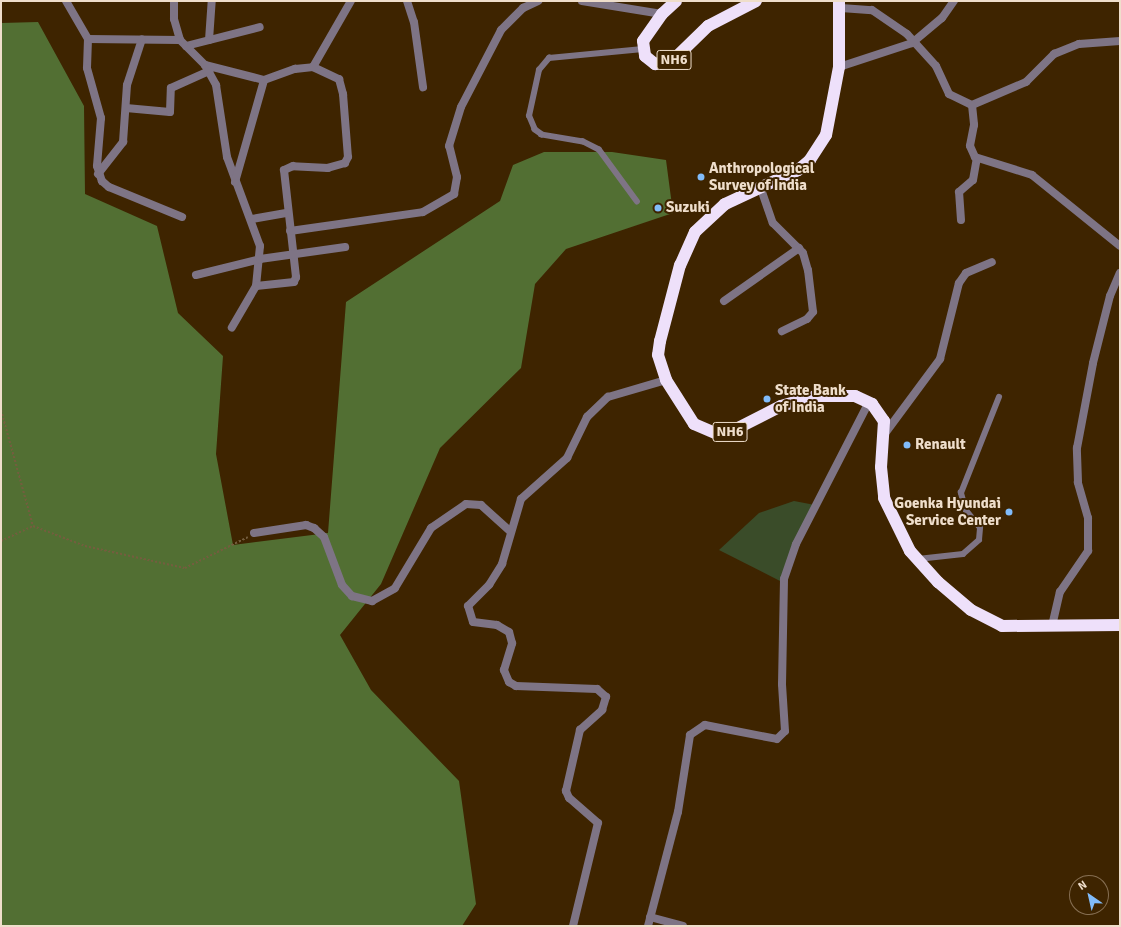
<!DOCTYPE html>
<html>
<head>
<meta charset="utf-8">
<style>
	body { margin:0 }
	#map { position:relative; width:1121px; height:927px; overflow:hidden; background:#3e2400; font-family:Signika,sans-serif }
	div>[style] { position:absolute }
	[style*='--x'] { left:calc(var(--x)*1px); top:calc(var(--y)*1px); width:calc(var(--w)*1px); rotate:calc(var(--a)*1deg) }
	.green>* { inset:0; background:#3a4c29 }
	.forest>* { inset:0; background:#526f33 }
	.path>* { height:2px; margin-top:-1px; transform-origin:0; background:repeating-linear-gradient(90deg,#745d3e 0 2px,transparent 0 4px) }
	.lane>* { height:5.5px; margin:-2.75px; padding:0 2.75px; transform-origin:2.75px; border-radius:2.75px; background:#7e7485 }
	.street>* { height:8px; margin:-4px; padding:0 4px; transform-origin:4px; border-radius:4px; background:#7e7485 }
	.highway>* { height:12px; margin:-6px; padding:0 6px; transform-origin:6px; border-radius:6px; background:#eee0fa }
	.dots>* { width:11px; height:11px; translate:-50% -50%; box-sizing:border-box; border:2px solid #3e2400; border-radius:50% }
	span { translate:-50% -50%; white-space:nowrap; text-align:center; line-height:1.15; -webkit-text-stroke:4px #3e2400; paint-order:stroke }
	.shield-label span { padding:1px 3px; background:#3e2400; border:1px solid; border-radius:3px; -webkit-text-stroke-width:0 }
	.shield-label { font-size:14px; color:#efdecb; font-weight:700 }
	.poi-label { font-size:15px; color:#efdecb; font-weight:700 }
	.left { translate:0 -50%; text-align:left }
	.right { translate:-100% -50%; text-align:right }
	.frame { position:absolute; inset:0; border:2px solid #efdecb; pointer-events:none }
	.north { position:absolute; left:1069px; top:875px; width:40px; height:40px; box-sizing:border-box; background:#3e2400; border:1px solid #856e51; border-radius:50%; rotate:326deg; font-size:11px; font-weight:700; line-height:16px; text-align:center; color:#efdecb }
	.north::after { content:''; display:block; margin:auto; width:14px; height:18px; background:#81bcfa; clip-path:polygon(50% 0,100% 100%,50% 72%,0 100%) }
</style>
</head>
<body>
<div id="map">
	<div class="green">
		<i style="clip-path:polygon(794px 501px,815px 505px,780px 581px,719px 550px,759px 513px)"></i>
	</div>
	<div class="forest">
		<i style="clip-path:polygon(38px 22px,84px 106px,85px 194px,157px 226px,178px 313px,223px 356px,216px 454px,233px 545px,328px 533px,346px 302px,500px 201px,513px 165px,544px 152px,612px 152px,666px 160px,673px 213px,566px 249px,535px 284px,521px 368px,440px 448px,381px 584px,340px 635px,371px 690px,459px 781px,476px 904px,462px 926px,1px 926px,1px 23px)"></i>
	</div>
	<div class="path">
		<i style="--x:1;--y:410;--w:120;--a:74.6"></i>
		<i style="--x:33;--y:526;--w:56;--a:21"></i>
		<i style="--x:85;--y:546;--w:102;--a:12.4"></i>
		<i style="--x:185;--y:568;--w:70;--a:-26.2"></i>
		<i style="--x:1;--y:541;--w:35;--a:-25"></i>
	</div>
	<div class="lane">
		<i style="--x:637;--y:202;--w:64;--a:-126.2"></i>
		<i style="--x:599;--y:150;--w:18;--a:-153"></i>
		<i style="--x:583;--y:142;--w:42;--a:-170.3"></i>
		<i style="--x:542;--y:135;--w:9;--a:-144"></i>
		<i style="--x:535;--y:130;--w:15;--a:-113"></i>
		<i style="--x:529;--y:116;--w:47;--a:-77.7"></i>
		<i style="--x:539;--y:70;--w:16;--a:-50"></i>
		<i style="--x:549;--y:58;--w:94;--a:-5.5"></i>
		<i style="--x:918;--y:559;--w:45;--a:-6.3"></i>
		<i style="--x:963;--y:554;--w:21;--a:-41"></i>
		<i style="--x:979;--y:540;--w:12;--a:-85"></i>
		<i style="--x:980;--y:528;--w:22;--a:-129"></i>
		<i style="--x:966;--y:511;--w:19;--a:-106"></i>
		<i style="--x:961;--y:493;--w:103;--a:-68.4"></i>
	</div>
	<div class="street">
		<i style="--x:66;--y:1;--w:44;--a:59.9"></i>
		<i style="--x:88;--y:39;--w:29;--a:92"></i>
		<i style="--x:87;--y:68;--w:52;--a:74.4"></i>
		<i style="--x:101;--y:118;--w:48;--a:94.8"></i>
		<i style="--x:97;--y:166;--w:16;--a:72"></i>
		<i style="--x:102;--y:181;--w:9;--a:41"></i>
		<i style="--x:109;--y:187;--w:79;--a:22.3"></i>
		<i style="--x:174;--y:1;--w:18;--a:90"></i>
		<i style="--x:174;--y:19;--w:22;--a:74"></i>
		<i style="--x:180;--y:40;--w:35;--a:45"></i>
		<i style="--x:205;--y:65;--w:23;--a:61"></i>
		<i style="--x:216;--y:85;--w:73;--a:81.3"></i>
		<i style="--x:227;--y:157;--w:95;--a:69.7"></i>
		<i style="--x:260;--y:246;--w:40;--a:95.7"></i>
		<i style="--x:256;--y:286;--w:48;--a:120.3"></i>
		<i style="--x:407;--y:1;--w:22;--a:72"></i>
		<i style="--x:414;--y:22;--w:66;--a:82.1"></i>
		<i style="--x:582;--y:1;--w:81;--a:9.2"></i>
		<i style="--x:841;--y:8;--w:31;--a:4"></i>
		<i style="--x:872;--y:10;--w:42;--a:34.4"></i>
		<i style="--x:907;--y:34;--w:43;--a:47.8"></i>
		<i style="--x:936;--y:66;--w:31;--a:65"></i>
		<i style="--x:949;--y:94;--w:25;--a:26"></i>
		<i style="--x:972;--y:105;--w:59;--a:-23.1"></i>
		<i style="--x:1026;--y:82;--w:40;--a:-45"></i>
		<i style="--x:1054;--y:54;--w:27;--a:-22"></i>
		<i style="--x:1079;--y:44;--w:41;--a:-4.2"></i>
		<i style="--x:88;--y:39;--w:92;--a:0.6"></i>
		<i style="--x:209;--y:40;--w:39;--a:-86"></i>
		<i style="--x:186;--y:46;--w:76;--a:-14.4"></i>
		<i style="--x:205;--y:65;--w:61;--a:14.3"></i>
		<i style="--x:264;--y:80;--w:33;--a:-20"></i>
		<i style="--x:295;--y:69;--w:18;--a:-6"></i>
		<i style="--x:313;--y:67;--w:29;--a:25"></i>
		<i style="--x:339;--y:79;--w:16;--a:75"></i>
		<i style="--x:343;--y:94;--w:63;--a:85.5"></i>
		<i style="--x:348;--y:157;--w:7;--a:117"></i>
		<i style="--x:345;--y:163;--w:18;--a:164"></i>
		<i style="--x:328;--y:168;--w:35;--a:-177"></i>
		<i style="--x:293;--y:166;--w:10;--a:156"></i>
		<i style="--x:284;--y:170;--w:108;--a:83.6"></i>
		<i style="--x:296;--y:277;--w:5;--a:112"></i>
		<i style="--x:294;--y:282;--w:38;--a:174"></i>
		<i style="--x:313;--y:67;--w:76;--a:-60.1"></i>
		<i style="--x:839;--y:67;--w:77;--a:-18.2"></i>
		<i style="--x:912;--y:43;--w:39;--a:-40"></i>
		<i style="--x:942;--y:18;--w:21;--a:-55"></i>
		<i style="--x:972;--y:105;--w:20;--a:84"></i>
		<i style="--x:974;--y:125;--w:21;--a:101"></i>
		<i style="--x:970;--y:146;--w:12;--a:66"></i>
		<i style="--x:975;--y:157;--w:60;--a:17.5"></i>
		<i style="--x:1032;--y:175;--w:113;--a:38.9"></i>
		<i style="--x:126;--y:108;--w:44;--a:5.2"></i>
		<i style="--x:170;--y:112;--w:24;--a:-88"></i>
		<i style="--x:171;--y:88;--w:42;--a:-24.1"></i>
		<i style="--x:98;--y:174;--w:41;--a:-52"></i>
		<i style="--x:123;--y:142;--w:57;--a:-86"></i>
		<i style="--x:127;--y:85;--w:48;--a:-71.9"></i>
		<i style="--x:235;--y:182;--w:106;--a:-74.1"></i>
		<i style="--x:761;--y:189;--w:36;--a:71"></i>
		<i style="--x:773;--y:223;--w:42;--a:45"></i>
		<i style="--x:803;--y:253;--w:18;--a:74"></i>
		<i style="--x:808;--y:270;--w:42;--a:83.2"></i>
		<i style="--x:813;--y:312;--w:9;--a:131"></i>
		<i style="--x:807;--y:319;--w:28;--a:154"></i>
		<i style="--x:252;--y:219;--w:36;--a:-10"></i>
		<i style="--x:961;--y:220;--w:28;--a:-94"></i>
		<i style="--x:959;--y:192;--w:18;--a:-41"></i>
		<i style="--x:973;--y:180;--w:22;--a:-80"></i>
		<i style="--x:290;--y:231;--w:134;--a:-8.1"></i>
		<i style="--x:423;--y:212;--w:36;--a:-30"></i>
		<i style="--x:454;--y:194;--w:17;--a:-80"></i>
		<i style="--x:457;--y:177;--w:32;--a:-104"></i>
		<i style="--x:449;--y:146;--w:41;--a:-72.9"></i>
		<i style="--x:461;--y:107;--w:87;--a:-62.5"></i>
		<i style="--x:501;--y:30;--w:31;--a:-45"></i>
		<i style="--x:523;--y:8;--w:17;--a:-25"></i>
		<i style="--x:196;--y:275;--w:66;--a:-14"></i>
		<i style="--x:260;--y:259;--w:86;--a:-8"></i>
		<i style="--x:724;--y:301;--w:92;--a:-35.2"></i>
		<i style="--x:886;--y:432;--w:91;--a:-53.5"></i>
		<i style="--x:940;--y:359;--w:78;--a:-76"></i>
		<i style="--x:959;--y:283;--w:12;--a:-55"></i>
		<i style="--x:966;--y:273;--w:28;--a:-23"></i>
		<i style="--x:254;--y:533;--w:53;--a:-8.7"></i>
		<i style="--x:306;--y:525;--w:9;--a:21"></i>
		<i style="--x:314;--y:528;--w:13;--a:42"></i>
		<i style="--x:324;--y:537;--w:51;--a:69.4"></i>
		<i style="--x:342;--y:585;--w:15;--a:48"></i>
		<i style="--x:352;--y:596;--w:21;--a:14"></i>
		<i style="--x:372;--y:601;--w:26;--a:-29"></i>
		<i style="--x:395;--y:588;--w:70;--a:-59"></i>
		<i style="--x:431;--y:528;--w:42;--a:-34.4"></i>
		<i style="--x:466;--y:504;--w:15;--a:4"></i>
		<i style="--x:481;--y:505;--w:40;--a:42"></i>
		<i style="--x:1052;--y:626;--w:35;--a:-77"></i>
		<i style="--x:1060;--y:592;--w:50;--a:-55.7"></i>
		<i style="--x:1088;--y:551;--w:33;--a:-90"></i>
		<i style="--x:1088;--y:518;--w:37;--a:-106"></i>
		<i style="--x:1078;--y:482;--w:34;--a:-92"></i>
		<i style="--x:1077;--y:448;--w:86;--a:-79.3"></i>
		<i style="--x:1093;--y:363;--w:69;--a:-75.8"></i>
		<i style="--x:1110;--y:296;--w:25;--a:-67"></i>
		<i style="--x:650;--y:917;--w:34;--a:15"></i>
		<i style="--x:573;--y:926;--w:106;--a:-76.4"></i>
		<i style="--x:598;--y:823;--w:38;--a:-139"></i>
		<i style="--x:569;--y:798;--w:8;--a:-113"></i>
		<i style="--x:566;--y:791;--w:63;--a:-77.1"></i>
		<i style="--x:580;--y:730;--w:30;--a:-42"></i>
		<i style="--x:602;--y:710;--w:14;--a:-73"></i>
		<i style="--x:606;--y:697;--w:12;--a:-138"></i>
		<i style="--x:597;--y:689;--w:81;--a:-177.9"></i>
		<i style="--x:516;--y:686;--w:8;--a:-150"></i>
		<i style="--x:509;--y:682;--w:13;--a:-113"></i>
		<i style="--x:504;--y:670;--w:28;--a:-73"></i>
		<i style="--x:512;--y:643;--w:11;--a:-105"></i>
		<i style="--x:509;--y:632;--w:14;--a:-150"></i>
		<i style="--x:497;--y:625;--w:24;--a:-173"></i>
		<i style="--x:473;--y:622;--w:17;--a:-107"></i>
		<i style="--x:468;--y:606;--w:30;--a:-45"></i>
		<i style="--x:489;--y:585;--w:25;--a:-58"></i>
		<i style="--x:502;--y:564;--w:68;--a:-73.7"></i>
		<i style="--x:521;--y:499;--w:62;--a:-41.7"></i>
		<i style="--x:567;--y:458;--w:46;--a:-64"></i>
		<i style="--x:587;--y:417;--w:29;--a:-44"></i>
		<i style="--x:608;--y:397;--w:60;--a:-16.3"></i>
		<i style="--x:648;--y:926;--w:118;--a:-75.3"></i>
		<i style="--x:678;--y:812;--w:78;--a:-81.1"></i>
		<i style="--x:690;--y:735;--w:18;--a:-34"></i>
		<i style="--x:705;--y:725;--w:73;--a:11"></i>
		<i style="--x:777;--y:739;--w:11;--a:-45"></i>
		<i style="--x:785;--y:731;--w:47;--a:-93.7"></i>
		<i style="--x:782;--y:684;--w:105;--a:-88.9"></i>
		<i style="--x:784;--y:579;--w:37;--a:-71"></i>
		<i style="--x:796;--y:544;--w:160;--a:-62.8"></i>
	</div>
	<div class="highway">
		<i style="--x:676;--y:1;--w:19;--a:137"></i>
		<i style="--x:662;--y:14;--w:33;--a:125"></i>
		<i style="--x:643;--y:41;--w:15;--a:82"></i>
		<i style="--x:645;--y:56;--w:13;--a:39"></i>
		<i style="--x:655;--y:64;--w:16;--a:-7"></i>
		<i style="--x:671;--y:62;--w:52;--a:-44.2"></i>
		<i style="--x:708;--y:26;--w:54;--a:-27.5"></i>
		<i style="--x:839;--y:1;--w:66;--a:90"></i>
		<i style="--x:839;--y:67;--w:69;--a:100.8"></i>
		<i style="--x:826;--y:135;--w:30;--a:123"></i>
		<i style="--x:810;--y:160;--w:16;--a:140"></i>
		<i style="--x:798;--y:170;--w:81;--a:155"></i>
		<i style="--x:725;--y:204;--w:41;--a:137"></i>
		<i style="--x:695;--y:232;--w:36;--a:114"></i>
		<i style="--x:680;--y:265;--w:79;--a:104.7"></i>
		<i style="--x:660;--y:341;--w:14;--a:98"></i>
		<i style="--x:658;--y:355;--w:26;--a:72"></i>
		<i style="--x:666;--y:380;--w:52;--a:57.5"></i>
		<i style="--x:694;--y:424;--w:26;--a:23"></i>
		<i style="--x:718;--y:434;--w:12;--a:-9"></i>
		<i style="--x:730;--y:432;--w:57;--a:-27"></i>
		<i style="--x:781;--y:406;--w:36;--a:-16"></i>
		<i style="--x:816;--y:396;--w:39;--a:0"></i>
		<i style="--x:855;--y:396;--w:19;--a:25"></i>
		<i style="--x:872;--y:404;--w:21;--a:55"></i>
		<i style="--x:884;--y:421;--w:46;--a:93.7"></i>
		<i style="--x:881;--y:467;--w:31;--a:84"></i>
		<i style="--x:884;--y:498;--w:59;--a:63.9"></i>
		<i style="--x:910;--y:551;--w:42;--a:47.9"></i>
		<i style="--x:938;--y:582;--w:43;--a:40.3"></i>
		<i style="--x:971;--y:610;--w:35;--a:27"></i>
		<i style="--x:1002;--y:626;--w:118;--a:-0.5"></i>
	</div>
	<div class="dots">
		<i style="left:701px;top:177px;background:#81bcfa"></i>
		<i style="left:658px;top:208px;background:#81bcfa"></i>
		<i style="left:767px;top:399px;background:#81bcfa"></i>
		<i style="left:907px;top:445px;background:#81bcfa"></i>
		<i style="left:1009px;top:512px;background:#81bcfa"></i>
	</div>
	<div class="shield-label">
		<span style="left:674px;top:60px">NH6</span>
		<span style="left:730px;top:432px">NH6</span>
	</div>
	<div class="poi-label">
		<span class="left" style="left:709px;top:177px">Anthropological<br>Survey of India</span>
		<span class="left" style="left:666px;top:208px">Suzuki</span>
		<span class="left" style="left:775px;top:399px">State Bank<br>of India</span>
		<span class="left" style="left:915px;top:445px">Renault</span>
		<span class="right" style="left:1001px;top:512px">Goenka Hyundai<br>Service Center</span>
	</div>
	<div class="frame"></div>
	<div class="north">N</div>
</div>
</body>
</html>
